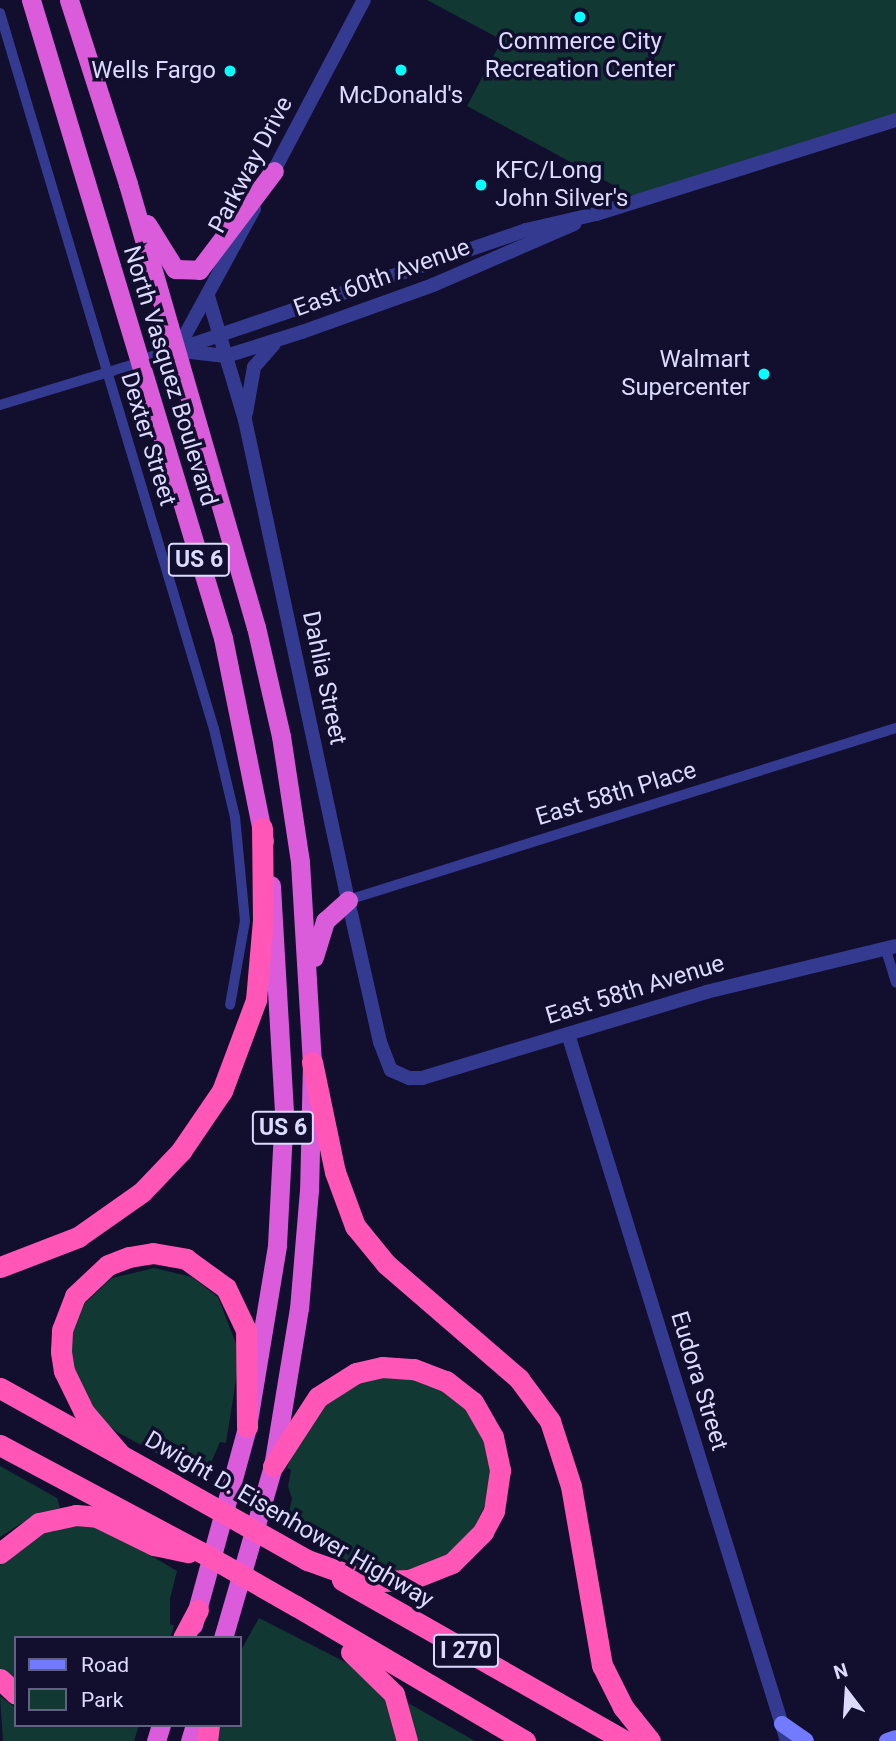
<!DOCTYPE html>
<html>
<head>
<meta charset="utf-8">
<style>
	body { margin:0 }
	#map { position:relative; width:896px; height:1741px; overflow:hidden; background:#110f2d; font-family:Roboto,sans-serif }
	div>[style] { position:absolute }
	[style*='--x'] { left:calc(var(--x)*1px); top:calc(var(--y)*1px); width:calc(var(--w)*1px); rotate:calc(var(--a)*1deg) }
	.green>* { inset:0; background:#113833 }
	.minor>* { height:10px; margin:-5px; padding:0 5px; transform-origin:5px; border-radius:5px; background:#353a91 }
	.tertiary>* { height:14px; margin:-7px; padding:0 7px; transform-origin:7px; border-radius:7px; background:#353a91 }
	.secondary>* { height:16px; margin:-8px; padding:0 8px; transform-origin:8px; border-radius:8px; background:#727bff }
	.trunk>* { height:19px; margin:-9.5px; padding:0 9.5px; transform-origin:9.5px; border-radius:9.5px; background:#da5cdb }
	.motorway>* { height:21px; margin:-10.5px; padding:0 10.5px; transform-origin:10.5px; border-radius:10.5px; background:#ff56b7 }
	.motorway-bridge>* { height:21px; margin:-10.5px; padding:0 10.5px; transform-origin:10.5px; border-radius:10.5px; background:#ff56b7 }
	.dots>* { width:19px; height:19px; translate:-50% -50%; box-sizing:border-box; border:4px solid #110f2d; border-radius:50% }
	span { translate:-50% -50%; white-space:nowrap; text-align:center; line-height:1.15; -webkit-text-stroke:7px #110f2d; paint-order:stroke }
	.shield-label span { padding:2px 5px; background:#110f2d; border:2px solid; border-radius:5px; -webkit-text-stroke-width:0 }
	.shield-label { font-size:23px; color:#dcdbff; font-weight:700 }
	.poi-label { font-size:24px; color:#dcdbff }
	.right { translate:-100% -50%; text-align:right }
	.left { translate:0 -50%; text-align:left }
	.street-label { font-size:24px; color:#dcdbff }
	.legend { position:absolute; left:14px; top:1636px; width:228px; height:91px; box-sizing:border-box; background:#110f2d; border:2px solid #626181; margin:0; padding:9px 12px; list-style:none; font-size:21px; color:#dcdbff }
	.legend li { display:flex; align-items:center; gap:14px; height:35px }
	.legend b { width:35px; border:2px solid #626181 }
	.north { position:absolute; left:812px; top:1657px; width:70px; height:70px; -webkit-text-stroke:5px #110f2d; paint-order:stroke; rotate:343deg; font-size:19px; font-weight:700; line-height:28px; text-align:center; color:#dcdbff }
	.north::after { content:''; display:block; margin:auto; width:24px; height:32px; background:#dcdbff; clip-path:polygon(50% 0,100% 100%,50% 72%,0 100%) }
</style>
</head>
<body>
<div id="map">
	<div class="green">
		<i style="clip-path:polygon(427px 0,896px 0,896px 120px,641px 200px,467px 106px,502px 40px)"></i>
		<i style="clip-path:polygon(154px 1268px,192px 1277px,218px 1297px,240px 1354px,226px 1443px,220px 1442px,204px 1479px,117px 1432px,100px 1418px,73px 1379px,69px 1337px,80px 1308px,112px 1278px)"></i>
		<i style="clip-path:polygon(365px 1376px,425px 1379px,460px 1402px,481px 1431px,490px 1465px,487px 1500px,476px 1524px,456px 1550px,429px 1566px,394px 1573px,360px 1568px,286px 1525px,292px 1499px,288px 1486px,291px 1470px,287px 1468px,305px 1419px)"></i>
		<i style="clip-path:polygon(0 1466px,57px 1498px,60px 1508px,38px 1513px,0 1537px)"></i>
		<i style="clip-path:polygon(70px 1523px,106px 1529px,177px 1571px,170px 1599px,170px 1624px,174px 1626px,170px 1638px,16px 1638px,16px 1686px,0 1668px,0 1565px,29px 1536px)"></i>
		<i style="clip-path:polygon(259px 1618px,353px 1666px,387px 1700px,399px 1741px,210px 1741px,211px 1725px,240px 1725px,240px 1652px)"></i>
		<i style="clip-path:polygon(0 1696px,16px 1708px,16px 1725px,139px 1725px,134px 1741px,3px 1741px)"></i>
		<i style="clip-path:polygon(408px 1703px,475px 1741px,414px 1741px)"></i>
	</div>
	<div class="minor">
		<i style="--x:0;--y:13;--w:747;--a:73.36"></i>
		<i style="--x:214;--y:729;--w:90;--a:76.6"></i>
		<i style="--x:235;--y:817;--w:104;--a:84.5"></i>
		<i style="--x:245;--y:921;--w:85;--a:100.1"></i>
		<i style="--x:0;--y:405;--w:144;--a:-16.9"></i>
		<i style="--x:348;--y:900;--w:574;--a:-17.43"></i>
		<i style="--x:886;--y:950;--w:34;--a:73"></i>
	</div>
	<div class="tertiary">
		<i style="--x:270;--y:178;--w:201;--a:-62.2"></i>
		<i style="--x:208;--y:296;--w:129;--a:73.4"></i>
		<i style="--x:245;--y:420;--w:491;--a:77.9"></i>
		<i style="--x:348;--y:900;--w:146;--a:77.3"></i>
		<i style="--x:380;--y:1042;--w:30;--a:69"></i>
		<i style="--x:391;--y:1070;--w:20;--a:24"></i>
		<i style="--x:409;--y:1078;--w:13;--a:0"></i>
		<i style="--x:422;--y:1078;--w:297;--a:-16.8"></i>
		<i style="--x:706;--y:992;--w:195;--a:-13.6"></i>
		<i style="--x:177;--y:350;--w:161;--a:-61.4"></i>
		<i style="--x:182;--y:351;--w:44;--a:6.5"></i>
		<i style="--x:226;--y:356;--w:80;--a:-17.5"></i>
		<i style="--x:302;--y:332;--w:139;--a:-19.7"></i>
		<i style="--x:433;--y:285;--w:154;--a:-23.4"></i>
		<i style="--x:138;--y:363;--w:410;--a:-18.9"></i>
		<i style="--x:526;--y:230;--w:72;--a:-12.9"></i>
		<i style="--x:596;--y:214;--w:314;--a:-17.4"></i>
		<i style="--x:246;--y:413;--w:47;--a:-80.1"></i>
		<i style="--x:254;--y:367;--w:30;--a:-49"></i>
		<i style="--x:568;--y:1034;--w:740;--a:72.79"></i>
	</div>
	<div class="secondary">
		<i style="--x:782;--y:1724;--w:29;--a:35"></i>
		<i style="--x:887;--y:1741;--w:9;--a:-18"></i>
	</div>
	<div class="trunk">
		<i style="--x:31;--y:0;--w:666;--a:73.25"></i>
		<i style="--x:223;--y:638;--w:207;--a:78.6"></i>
		<i style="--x:69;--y:0;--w:193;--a:72.2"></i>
		<i style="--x:128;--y:184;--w:461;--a:73.9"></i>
		<i style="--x:256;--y:627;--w:112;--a:77.1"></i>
		<i style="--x:281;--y:736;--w:127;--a:81.4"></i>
		<i style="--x:300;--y:862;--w:200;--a:86.6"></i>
		<i style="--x:312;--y:1062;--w:128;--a:91.3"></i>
		<i style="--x:309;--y:1190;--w:118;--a:94.8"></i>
		<i style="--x:299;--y:1308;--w:160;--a:99.3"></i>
		<i style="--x:273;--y:1466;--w:179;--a:106.2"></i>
		<i style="--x:147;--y:224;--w:53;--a:58.1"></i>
		<i style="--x:175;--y:269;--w:24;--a:2"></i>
		<i style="--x:199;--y:270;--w:124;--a:-52.9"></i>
		<i style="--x:314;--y:957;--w:38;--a:-73"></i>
		<i style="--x:325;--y:921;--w:31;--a:-42"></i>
		<i style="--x:193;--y:1625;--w:205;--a:-74.7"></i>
		<i style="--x:247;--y:1427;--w:184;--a:-80.6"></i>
		<i style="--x:277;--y:1245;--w:133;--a:-87"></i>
		<i style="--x:284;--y:1112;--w:227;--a:-93.3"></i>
		<i style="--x:156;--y:1741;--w:17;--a:-73"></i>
		<i style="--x:190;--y:1741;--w:17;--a:-73"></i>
	</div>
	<div class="motorway">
		<i style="--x:312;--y:1062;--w:112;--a:78.2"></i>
		<i style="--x:335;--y:1172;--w:58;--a:69.7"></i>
		<i style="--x:355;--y:1226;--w:49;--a:50.8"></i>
		<i style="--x:386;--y:1264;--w:176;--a:40.8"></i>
		<i style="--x:519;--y:1379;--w:52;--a:53.6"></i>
		<i style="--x:550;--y:1421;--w:68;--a:72.1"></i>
		<i style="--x:571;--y:1486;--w:182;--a:80.2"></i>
		<i style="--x:602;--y:1665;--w:47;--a:63.4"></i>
		<i style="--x:623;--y:1707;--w:43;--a:51.5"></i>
		<i style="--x:0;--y:1267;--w:84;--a:-21"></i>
		<i style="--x:78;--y:1237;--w:78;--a:-35.1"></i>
		<i style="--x:142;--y:1192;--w:57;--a:-46.4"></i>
		<i style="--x:181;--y:1151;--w:73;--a:-55.7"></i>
		<i style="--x:222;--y:1091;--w:97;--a:-69.5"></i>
		<i style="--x:256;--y:1000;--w:80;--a:-85"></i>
		<i style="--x:263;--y:920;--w:92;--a:-90.6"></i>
		<i style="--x:0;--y:1388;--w:199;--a:29.1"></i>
		<i style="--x:0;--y:1445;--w:238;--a:28.1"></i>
		<i style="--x:120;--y:1454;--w:55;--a:-130.6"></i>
		<i style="--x:84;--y:1412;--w:46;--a:-116"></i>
		<i style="--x:64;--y:1371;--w:20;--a:-99"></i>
		<i style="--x:61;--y:1351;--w:21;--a:-87"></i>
		<i style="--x:62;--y:1330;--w:36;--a:-69"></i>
		<i style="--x:75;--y:1296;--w:45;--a:-43.2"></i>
		<i style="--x:108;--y:1265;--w:22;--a:-21"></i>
		<i style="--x:129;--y:1257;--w:24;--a:-9"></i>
		<i style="--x:153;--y:1253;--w:34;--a:10"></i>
		<i style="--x:186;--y:1259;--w:49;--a:35.9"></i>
		<i style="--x:226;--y:1288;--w:47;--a:64.5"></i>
		<i style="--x:246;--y:1330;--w:97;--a:89.4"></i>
		<i style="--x:273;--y:1466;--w:82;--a:-56.9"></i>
		<i style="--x:318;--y:1397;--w:45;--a:-32.3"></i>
		<i style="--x:356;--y:1373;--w:27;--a:-13"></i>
		<i style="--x:382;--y:1367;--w:32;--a:4"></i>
		<i style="--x:414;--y:1369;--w:34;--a:21"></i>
		<i style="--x:446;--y:1381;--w:34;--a:38"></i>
		<i style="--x:473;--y:1402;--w:40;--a:60.3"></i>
		<i style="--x:493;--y:1437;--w:34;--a:78"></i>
		<i style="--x:500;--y:1470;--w:41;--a:98.3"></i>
		<i style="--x:494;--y:1511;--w:24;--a:118"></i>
		<i style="--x:483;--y:1532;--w:44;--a:135"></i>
		<i style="--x:452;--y:1563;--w:46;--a:158.4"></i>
		<i style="--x:409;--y:1580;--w:27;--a:178"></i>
		<i style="--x:382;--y:1581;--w:30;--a:-171"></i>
		<i style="--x:352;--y:1576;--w:48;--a:-160.4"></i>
		<i style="--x:0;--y:1553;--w:49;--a:-37.6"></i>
		<i style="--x:39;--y:1523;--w:38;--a:-12"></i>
		<i style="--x:76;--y:1515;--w:21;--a:5"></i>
		<i style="--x:97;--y:1517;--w:64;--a:26.2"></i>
		<i style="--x:154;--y:1545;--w:35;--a:12"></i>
		<i style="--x:342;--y:1580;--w:326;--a:29.6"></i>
		<i style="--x:296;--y:1606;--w:266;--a:30.5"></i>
		<i style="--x:183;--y:1638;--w:32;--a:-62"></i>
		<i style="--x:351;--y:1652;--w:60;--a:44.3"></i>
		<i style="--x:394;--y:1694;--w:49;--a:74.5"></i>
		<i style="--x:0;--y:1679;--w:22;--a:43"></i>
		<i style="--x:207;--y:1741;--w:16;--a:-83"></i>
	</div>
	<div class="motorway-bridge">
		<i style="--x:174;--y:1485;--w:153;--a:29.4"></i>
		<i style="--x:210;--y:1557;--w:99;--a:29.7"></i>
	</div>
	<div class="dots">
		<i style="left:580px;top:17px;background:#07fdff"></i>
		<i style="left:401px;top:70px;background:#07fdff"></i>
		<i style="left:230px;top:71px;background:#07fdff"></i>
		<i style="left:481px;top:185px;background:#07fdff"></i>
		<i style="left:764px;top:374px;background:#07fdff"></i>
	</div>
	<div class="shield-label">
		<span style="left:199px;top:560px">US 6</span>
		<span style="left:283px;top:1128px">US 6</span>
		<span style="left:466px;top:1651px">I 270</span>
	</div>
	<div class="poi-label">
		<span style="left:580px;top:56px">Commerce City<br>Recreation Center</span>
		<span class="right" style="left:216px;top:71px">Wells Fargo</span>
		<span style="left:401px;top:96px">McDonald's</span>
		<span class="left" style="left:495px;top:185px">KFC/Long<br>John Silver's</span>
		<span class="right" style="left:750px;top:374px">Walmart<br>Supercenter</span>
	</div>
	<div class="street-label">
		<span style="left:251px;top:165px;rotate:-62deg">Parkway Drive</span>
		<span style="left:382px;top:278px;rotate:-20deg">East 60th Avenue</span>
		<span style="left:170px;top:376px;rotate:73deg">North Vasquez Boulevard</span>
		<span style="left:148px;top:439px;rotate:73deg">Dexter Street</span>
		<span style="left:324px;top:678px;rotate:78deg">Dahlia Street</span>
		<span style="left:616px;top:794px;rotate:-17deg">East 58th Place</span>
		<span style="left:635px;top:990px;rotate:-17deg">East 58th Avenue</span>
		<span style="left:699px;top:1381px;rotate:73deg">Eudora Street</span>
		<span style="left:289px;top:1520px;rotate:30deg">Dwight D. Eisenhower Highway</span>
	</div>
	<ul class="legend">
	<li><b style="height:9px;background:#727bff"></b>Road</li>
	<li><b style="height:19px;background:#113833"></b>Park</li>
	</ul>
	<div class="north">N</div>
</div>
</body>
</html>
